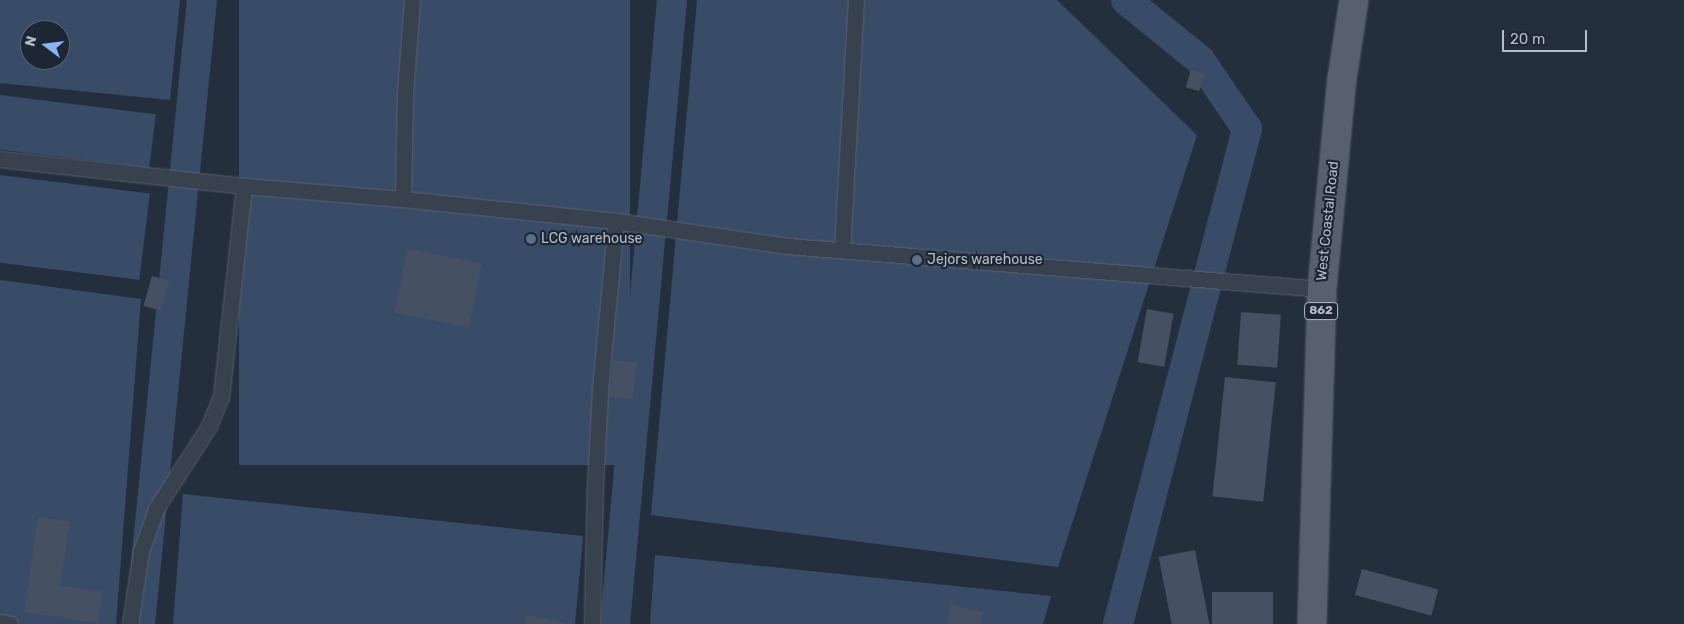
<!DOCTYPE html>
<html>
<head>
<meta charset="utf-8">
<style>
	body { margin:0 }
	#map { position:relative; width:1684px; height:624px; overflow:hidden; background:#242f3e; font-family:Rubik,sans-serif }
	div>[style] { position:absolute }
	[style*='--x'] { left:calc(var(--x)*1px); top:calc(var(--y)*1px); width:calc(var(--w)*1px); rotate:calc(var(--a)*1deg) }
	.water>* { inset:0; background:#394c67; transform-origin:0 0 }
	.canal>* { height:30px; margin:-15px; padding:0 15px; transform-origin:15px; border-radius:15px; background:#394c67 }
	.building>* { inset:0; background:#455162; transform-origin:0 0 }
	.roads { filter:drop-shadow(0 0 1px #565f6c) drop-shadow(0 0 1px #565f6c) }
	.service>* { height:15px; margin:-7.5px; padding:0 7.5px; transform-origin:7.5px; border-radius:7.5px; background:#38414e }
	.primary>* { height:28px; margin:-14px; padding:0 14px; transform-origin:14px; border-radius:14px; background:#56606e }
	.dots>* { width:14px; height:14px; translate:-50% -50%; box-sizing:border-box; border:2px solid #1d2633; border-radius:50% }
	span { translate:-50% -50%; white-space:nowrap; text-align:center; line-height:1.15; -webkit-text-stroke:4.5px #1d2633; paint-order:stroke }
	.shield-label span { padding:1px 4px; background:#1d2633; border:1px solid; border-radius:4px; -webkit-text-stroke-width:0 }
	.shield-label { font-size:12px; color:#b4bcc9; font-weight:700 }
	.street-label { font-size:14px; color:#b4bcc9 }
	.poi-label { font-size:14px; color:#b4bcc9 }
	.left { translate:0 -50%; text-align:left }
	.north { position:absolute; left:20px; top:20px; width:50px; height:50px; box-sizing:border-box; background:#1d2633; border:1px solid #59626f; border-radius:50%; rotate:285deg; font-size:14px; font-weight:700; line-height:20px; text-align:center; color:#b4bcc9 }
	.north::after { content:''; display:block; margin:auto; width:18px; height:22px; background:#8ab4f8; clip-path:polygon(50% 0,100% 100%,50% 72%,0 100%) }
	.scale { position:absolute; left:1502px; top:30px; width:85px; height:22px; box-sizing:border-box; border:2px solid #b4bcc9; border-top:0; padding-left:6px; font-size:15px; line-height:18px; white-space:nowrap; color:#b4bcc9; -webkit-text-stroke:4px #1d2633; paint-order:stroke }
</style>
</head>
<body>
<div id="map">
	<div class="water">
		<i style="clip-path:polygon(evenodd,0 0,180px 0,170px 100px,0 83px,0 0,30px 30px,60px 30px,60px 60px,30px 60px,30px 30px)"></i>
		<i style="left:239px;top:0;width:391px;height:465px"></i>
		<i style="clip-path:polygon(697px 0,1057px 0,1197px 135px,1058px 567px,651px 515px)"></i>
		<i style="left:0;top:95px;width:157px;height:54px;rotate:7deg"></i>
		<i style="left:0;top:175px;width:151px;height:87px;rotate:7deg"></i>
		<i style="clip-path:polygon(0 280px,141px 299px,116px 624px,0 624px)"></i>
		<i style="clip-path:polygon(183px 494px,583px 536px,575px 624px,173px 624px)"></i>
		<i style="clip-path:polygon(655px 555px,1051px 596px,1043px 624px,650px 624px)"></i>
	</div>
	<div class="canal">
		<i style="--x:140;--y:624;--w:627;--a:-84.33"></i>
		<i style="--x:615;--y:624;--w:627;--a:-84.78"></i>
		<i style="--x:1118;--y:624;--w:512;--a:-75.39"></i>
		<i style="--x:1247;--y:129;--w:83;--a:-124.3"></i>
		<i style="--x:1200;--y:60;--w:95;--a:-141"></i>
	</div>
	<div class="building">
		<i style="left:1191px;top:70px;width:14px;height:18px;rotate:17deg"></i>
		<i style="left:407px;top:249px;width:76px;height:65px;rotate:11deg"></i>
		<i style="left:152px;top:276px;width:18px;height:31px;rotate:16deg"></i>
		<i style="left:1147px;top:309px;width:27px;height:54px;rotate:10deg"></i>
		<i style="left:1241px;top:312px;width:40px;height:53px;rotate:4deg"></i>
		<i style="left:614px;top:360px;width:23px;height:37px;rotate:7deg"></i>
		<i style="left:1225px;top:377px;width:51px;height:120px;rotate:6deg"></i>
		<i style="clip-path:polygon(38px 517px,70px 522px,60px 586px,103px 592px,98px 623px,24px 612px)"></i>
		<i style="left:1195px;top:550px;width:76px;height:37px;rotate:79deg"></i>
		<i style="left:1362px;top:569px;width:79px;height:27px;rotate:15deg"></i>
		<i style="left:1273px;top:592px;width:32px;height:61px;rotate:90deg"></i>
		<i style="clip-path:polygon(951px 605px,982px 612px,980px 624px,947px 624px)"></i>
		<i style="clip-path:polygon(527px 615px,565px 623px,564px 624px,525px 624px)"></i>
	</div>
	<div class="roads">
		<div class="service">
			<i style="--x:0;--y:159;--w:245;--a:6.3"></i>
			<i style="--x:244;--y:186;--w:160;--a:4.7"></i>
			<i style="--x:403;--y:199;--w:214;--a:5.9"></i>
			<i style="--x:616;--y:221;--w:174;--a:8.3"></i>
			<i style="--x:788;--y:246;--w:536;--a:4.6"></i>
			<i style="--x:403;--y:199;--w:106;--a:-88.9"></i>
			<i style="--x:405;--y:93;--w:93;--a:-85.7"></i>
			<i style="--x:842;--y:249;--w:249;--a:-86.8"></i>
			<i style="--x:0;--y:622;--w:10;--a:11"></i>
			<i style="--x:130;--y:624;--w:74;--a:-81.4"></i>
			<i style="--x:141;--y:551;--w:47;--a:-70"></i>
			<i style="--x:157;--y:507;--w:96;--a:-57.3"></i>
			<i style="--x:209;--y:426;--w:31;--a:-68"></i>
			<i style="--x:221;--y:397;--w:212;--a:-83.8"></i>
			<i style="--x:592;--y:624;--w:138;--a:-88.8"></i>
			<i style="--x:595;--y:486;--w:97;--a:-87"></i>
			<i style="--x:600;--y:389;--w:169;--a:-84.6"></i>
		</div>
		<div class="primary">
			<i style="--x:1312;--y:624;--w:335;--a:-88.3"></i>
			<i style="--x:1322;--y:289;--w:211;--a:-84.6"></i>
			<i style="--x:1342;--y:79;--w:80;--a:-81.4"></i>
		</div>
	</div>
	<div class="dots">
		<i style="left:531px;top:239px;background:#5c6f8a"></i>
		<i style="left:917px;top:260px;background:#5c6f8a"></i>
	</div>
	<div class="shield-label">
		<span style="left:1321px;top:311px">862</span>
	</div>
	<div class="street-label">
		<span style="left:1328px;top:221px;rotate:-84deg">West Coastal Road</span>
	</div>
	<div class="poi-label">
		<span class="left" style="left:541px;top:239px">LCG warehouse</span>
		<span class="left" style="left:927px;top:260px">Jejors warehouse</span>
	</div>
	<div class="north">N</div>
	<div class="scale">20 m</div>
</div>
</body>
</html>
